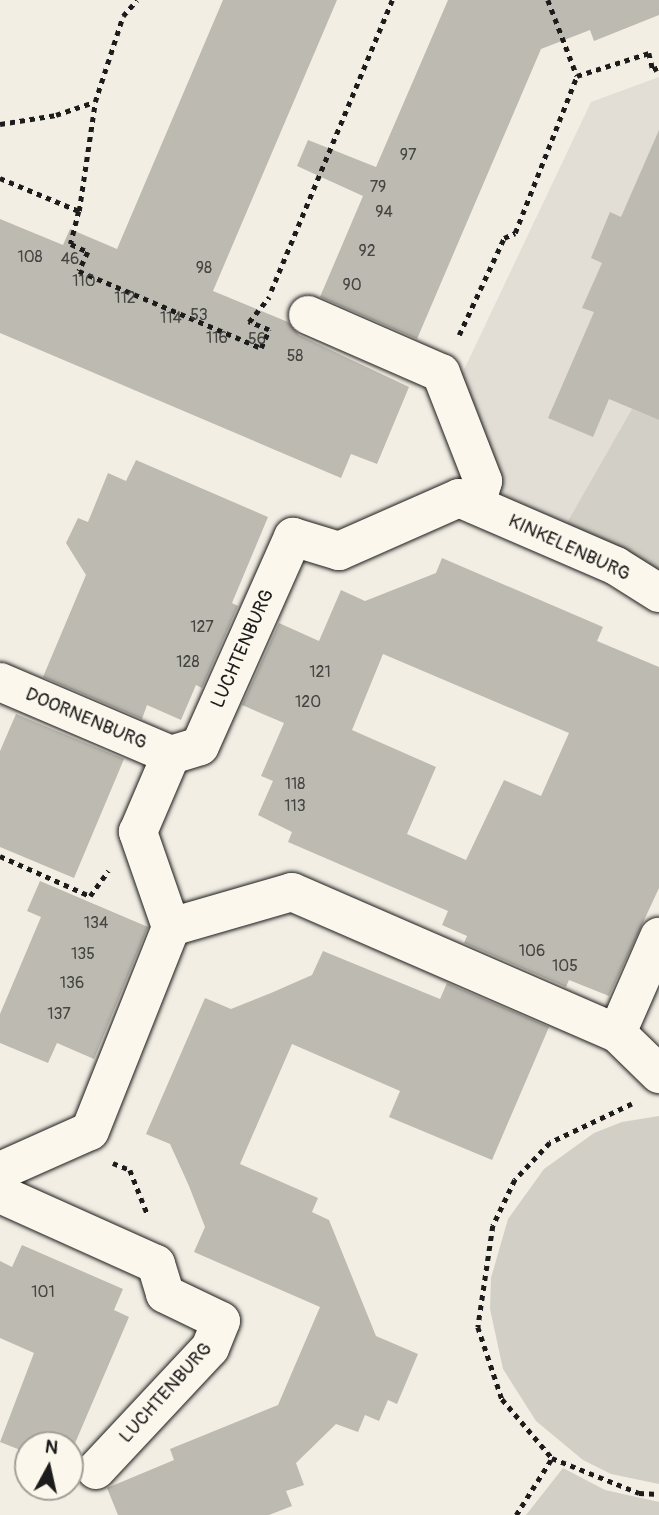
<!DOCTYPE html>
<html>
<head>
<meta charset="utf-8">
<style>
	body { margin:0 }
	#map { position:relative; width:659px; height:1515px; overflow:hidden; background:#f2eee4; font-family:Pangolin,sans-serif }
	div>[style] { position:absolute }
	[style*='--x'] { left:calc(var(--x)*1px); top:calc(var(--y)*1px); width:calc(var(--w)*1px); rotate:calc(var(--a)*1deg) }
	.built>* { inset:0; background:#e2ded5 }
	.green>* { inset:0; background:#d2cfc6 }
	.building>* { inset:0; background:#bdbab1 }
	.path>* { height:4.5px; margin-top:-2.25px; transform-origin:0; background:repeating-linear-gradient(90deg,#1c1c1c 0 5px,transparent 0 10px) }
	.roads { filter:drop-shadow(0 0 2px #1c1c1c) drop-shadow(0 0 2px #1c1c1c) }
	.street>* { height:38px; margin:-19px; padding:0 19px; transform-origin:19px; border-radius:19px; background:#fbf7ec }
	span { translate:-50% -50%; white-space:nowrap; text-align:center; line-height:1.15; -webkit-text-stroke:5px #fbf7ec; paint-order:stroke }
	.number-label { font-size:16px; color:#444441 }
	.number-label span { -webkit-text-stroke-width:0 }
	.street-label { font-size:19px; color:#1c1c1c }
	.north { position:absolute; left:14px; top:1431px; width:70px; height:70px; box-sizing:border-box; background:#fbf7ec; border:2px solid #a29f99; border-radius:50%; rotate:8deg; font-size:19px; font-weight:700; line-height:28px; text-align:center; color:#1c1c1c }
	.north::after { content:''; display:block; margin:auto; width:24px; height:32px; background:#1c1c1c; clip-path:polygon(50% 0,100% 100%,50% 72%,0 100%) }
</style>
</head>
<body>
<div id="map">
	<div class="built">
		<i style="clip-path:polygon(659px 77px,659px 580px,509px 510px,461px 376px,591px 102px)"></i>
	</div>
	<div class="green">
		<i style="clip-path:polygon(632px 409px,659px 420px,659px 581px,647px 574px,631px 552px,567px 523px)"></i>
		<i style="clip-path:polygon(659px 1116px,659px 1484px,611px 1474px,583px 1460px,536px 1421px,503px 1369px,490px 1309px,491px 1278px,508px 1219px,544px 1169px,594px 1133px,622px 1122px)"></i>
		<i style="clip-path:polygon(563px 1468px,605px 1490px,659px 1502px,659px 1515px,526px 1515px)"></i>
	</div>
	<div class="building">
		<i style="clip-path:polygon(223px 0,337px 0,213px 291px,288px 322px,299px 335px,409px 387px,377px 464px,351px 454px,341px 478px,0 333px,0 219px,63px 245px,70px 229px,117px 249px)"></i>
		<i style="clip-path:polygon(448px 0,659px 0,659px 15px,594px 41px,590px 30px,541px 49px,417px 339px,320px 297px,363px 196px,297px 166px,308px 140px,376px 167px)"></i>
		<i style="clip-path:polygon(659px 130px,659px 420px,609px 399px,593px 437px,548px 418px,594px 312px,582px 308px,602px 263px,591px 258px,610px 212px,621px 217px)"></i>
		<i style="clip-path:polygon(136px 460px,268px 517px,232px 603px,238px 606px,202px 688px,196px 685px,181px 720px,147px 705px,142px 719px,43px 677px,86px 575px,66px 543px,78px 518px,88px 522px,108px 473px,126px 481px)"></i>
		<i style="clip-path:polygon(evenodd,442px 558px,603px 627px,597px 641px,659px 667px,659px 888px,609px 996px,569px 980px,566px 987px,464px 943px,467px 936px,442px 925px,448px 911px,288px 842px,292px 832px,258px 815px,273px 781px,261px 776px,284px 723px,242px 705px,279px 623px,319px 641px,341px 590px,365px 601px,436px 573px,442px 558px,383px 654px,569px 733px,541px 796px,504px 780px,466px 860px,407px 834px,436px 767px,352px 730px,383px 654px)"></i>
		<i style="clip-path:polygon(16px 714px,124px 759px,74px 878px,0 847px,0 751px)"></i>
		<i style="clip-path:polygon(40px 881px,148px 927px,94px 1059px,57px 1043px,48px 1063px,0 1043px,0 1014px,41px 917px,27px 911px)"></i>
		<i style="clip-path:polygon(323px 951px,440px 999px,447px 983px,549px 1027px,492px 1160px,389px 1117px,400px 1091px,292px 1044px,240px 1164px,318px 1198px,312px 1212px,329px 1220px,376px 1336px,418px 1354px,397px 1404px,388px 1400px,379px 1421px,365px 1415px,358px 1432px,336px 1424px,296px 1463px,304px 1485px,286px 1491px,292px 1506px,269px 1515px,118px 1515px,107px 1488px,174px 1460px,170px 1449px,278px 1405px,320px 1307px,194px 1252px,205px 1227px,189px 1186px,170px 1144px,146px 1134px,205px 998px,231px 1009px,271px 993px,312px 975px)"></i>
		<i style="clip-path:polygon(22px 1245px,123px 1289px,114px 1310px,129px 1317px,70px 1455px,70px 1445px,28px 1445px,28px 1453px,0 1442px,34px 1353px,0 1338px,0 1261px,12px 1267px)"></i>
	</div>
	<div class="path">
		<i style="--x:548;--y:0;--w:81;--a:69.1"></i>
		<i style="--x:0;--y:124;--w:57;--a:-9.1"></i>
		<i style="--x:56;--y:115;--w:40;--a:-18.9"></i>
		<i style="--x:0;--y:178;--w:86;--a:22.7"></i>
		<i style="--x:79;--y:211;--w:110;--a:-81.6"></i>
		<i style="--x:95;--y:102;--w:90;--a:-72"></i>
		<i style="--x:123;--y:16;--w:21;--a:-49"></i>
		<i style="--x:79;--y:211;--w:34;--a:104"></i>
		<i style="--x:71;--y:244;--w:19;--a:25"></i>
		<i style="--x:88;--y:252;--w:21;--a:115"></i>
		<i style="--x:79;--y:271;--w:198;--a:22.9"></i>
		<i style="--x:261;--y:348;--w:20;--a:-66"></i>
		<i style="--x:269;--y:330;--w:22;--a:-158"></i>
		<i style="--x:249;--y:322;--w:32;--a:-51"></i>
		<i style="--x:271;--y:291;--w:315;--a:-67.4"></i>
		<i style="--x:459;--y:335;--w:107;--a:-65.1"></i>
		<i style="--x:504;--y:238;--w:12;--a:-24"></i>
		<i style="--x:515;--y:233;--w:169;--a:-68.5"></i>
		<i style="--x:577;--y:76;--w:76;--a:-17.7"></i>
		<i style="--x:649;--y:53;--w:17;--a:77"></i>
		<i style="--x:653;--y:70;--w:7;--a:-27"></i>
		<i style="--x:0;--y:856;--w:98;--a:24"></i>
		<i style="--x:90;--y:896;--w:31;--a:-54"></i>
		<i style="--x:632;--y:1104;--w:91;--a:154.6"></i>
		<i style="--x:550;--y:1143;--w:51;--a:133.4"></i>
		<i style="--x:515;--y:1180;--w:51;--a:115.6"></i>
		<i style="--x:493;--y:1226;--w:102;--a:98.4"></i>
		<i style="--x:478;--y:1327;--w:76;--a:71.6"></i>
		<i style="--x:502;--y:1399;--w:77;--a:49.7"></i>
		<i style="--x:552;--y:1458;--w:94;--a:21.9"></i>
		<i style="--x:639;--y:1493;--w:20;--a:3"></i>
		<i style="--x:113;--y:1163;--w:18;--a:22"></i>
		<i style="--x:130;--y:1170;--w:46;--a:68.4"></i>
		<i style="--x:516;--y:1515;--w:67;--a:-57.7"></i>
	</div>
	<div class="roads">
		<div class="street">
			<i style="--x:308;--y:315;--w:145;--a:23.6"></i>
			<i style="--x:441;--y:373;--w:116;--a:68.7"></i>
			<i style="--x:483;--y:481;--w:25;--a:106"></i>
			<i style="--x:0;--y:682;--w:186;--a:23.1"></i>
			<i style="--x:171;--y:927;--w:126;--a:-16.1"></i>
			<i style="--x:292;--y:892;--w:354;--a:23.5"></i>
			<i style="--x:617;--y:1033;--w:59;--a:44.3"></i>
			<i style="--x:617;--y:1033;--w:105;--a:-66.4"></i>
			<i style="--x:0;--y:1171;--w:98;--a:-24"></i>
			<i style="--x:90;--y:1131;--w:219;--a:-68.3"></i>
			<i style="--x:171;--y:927;--w:101;--a:-109.2"></i>
			<i style="--x:138;--y:832;--w:84;--a:-66.8"></i>
			<i style="--x:171;--y:755;--w:30;--a:-17"></i>
			<i style="--x:200;--y:746;--w:229;--a:-66"></i>
			<i style="--x:293;--y:537;--w:48;--a:16.9"></i>
			<i style="--x:339;--y:551;--w:131;--a:-23.8"></i>
			<i style="--x:459;--y:498;--w:171;--a:23.4"></i>
			<i style="--x:616;--y:566;--w:51;--a:32.1"></i>
			<i style="--x:0;--y:1194;--w:171;--a:24.2"></i>
			<i style="--x:156;--y:1264;--w:31;--a:73"></i>
			<i style="--x:165;--y:1294;--w:62;--a:25.7"></i>
			<i style="--x:221;--y:1321;--w:29;--a:112"></i>
			<i style="--x:210;--y:1348;--w:167;--a:133.1"></i>
		</div>
	</div>
	<div class="number-label">
		<span style="left:408px;top:155px">97</span>
		<span style="left:378px;top:187px">79</span>
		<span style="left:384px;top:212px">94</span>
		<span style="left:367px;top:251px">92</span>
		<span style="left:30px;top:257px">108</span>
		<span style="left:70px;top:259px">46</span>
		<span style="left:204px;top:268px">98</span>
		<span style="left:84px;top:281px">110</span>
		<span style="left:352px;top:285px">90</span>
		<span style="left:125px;top:298px">112</span>
		<span style="left:199px;top:315px">53</span>
		<span style="left:171px;top:318px">114</span>
		<span style="left:217px;top:338px">116</span>
		<span style="left:257px;top:339px">56</span>
		<span style="left:295px;top:356px">58</span>
		<span style="left:202px;top:627px">127</span>
		<span style="left:188px;top:662px">128</span>
		<span style="left:320px;top:672px">121</span>
		<span style="left:308px;top:702px">120</span>
		<span style="left:295px;top:784px">118</span>
		<span style="left:295px;top:806px">113</span>
		<span style="left:96px;top:923px">134</span>
		<span style="left:532px;top:951px">106</span>
		<span style="left:83px;top:954px">135</span>
		<span style="left:565px;top:966px">105</span>
		<span style="left:72px;top:983px">136</span>
		<span style="left:59px;top:1014px">137</span>
		<span style="left:43px;top:1292px">101</span>
	</div>
	<div class="street-label">
		<span style="left:569px;top:548px;rotate:25deg">KINKELENBURG</span>
		<span style="left:243px;top:649px;rotate:-66deg">LUCHTENBURG</span>
		<span style="left:86px;top:719px;rotate:23deg">DOORNENBURG</span>
		<span style="left:166px;top:1393px;rotate:-48deg">LUCHTENBURG</span>
	</div>
	<div class="north">N</div>
</div>
</body>
</html>
